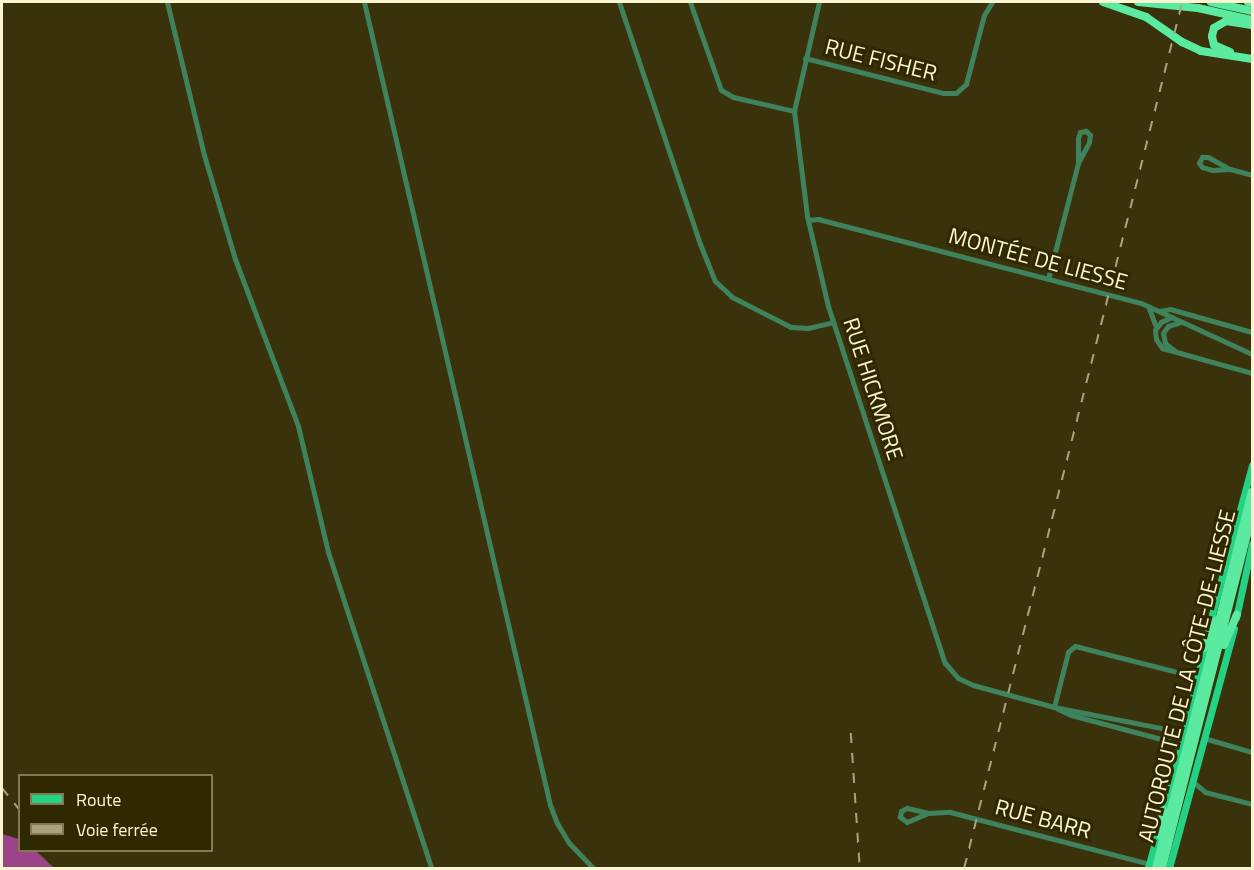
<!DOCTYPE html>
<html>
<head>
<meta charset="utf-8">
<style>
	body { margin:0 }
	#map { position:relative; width:1254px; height:870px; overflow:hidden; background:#3a320b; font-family:"Titillium Web",sans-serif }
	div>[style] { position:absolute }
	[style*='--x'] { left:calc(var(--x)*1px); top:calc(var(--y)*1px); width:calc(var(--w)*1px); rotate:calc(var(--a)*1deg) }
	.forest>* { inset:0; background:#9c4488 }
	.minor>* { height:5px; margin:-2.5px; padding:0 2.5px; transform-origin:2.5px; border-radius:2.5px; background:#3e835d }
	.major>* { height:7px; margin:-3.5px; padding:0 3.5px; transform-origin:3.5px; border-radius:3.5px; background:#23d285 }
	.highway>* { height:8px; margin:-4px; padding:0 4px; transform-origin:4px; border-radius:4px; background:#5aeaa0 }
	.rail>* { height:1.5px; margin-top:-0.75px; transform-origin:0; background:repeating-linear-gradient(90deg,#aaa27d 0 10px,transparent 0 20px) }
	span { translate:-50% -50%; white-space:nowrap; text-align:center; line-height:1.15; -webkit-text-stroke:6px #302801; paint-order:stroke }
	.street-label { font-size:22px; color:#fcf5d1 }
	.frame { position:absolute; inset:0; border:3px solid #fcf5d1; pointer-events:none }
	.legend { position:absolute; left:18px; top:774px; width:195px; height:78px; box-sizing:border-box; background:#302801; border:2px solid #827a54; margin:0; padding:8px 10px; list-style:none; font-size:18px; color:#fcf5d1 }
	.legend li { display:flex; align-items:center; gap:12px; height:30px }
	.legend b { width:30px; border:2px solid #827a54 }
</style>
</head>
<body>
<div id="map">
	<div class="forest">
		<i style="clip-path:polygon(2px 834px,19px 839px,20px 850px,36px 851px,54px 868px,2px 868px)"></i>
	</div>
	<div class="minor">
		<i style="--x:167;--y:2;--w:157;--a:76.4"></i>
		<i style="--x:204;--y:155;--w:109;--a:73.4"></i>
		<i style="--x:235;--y:259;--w:178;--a:69.3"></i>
		<i style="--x:298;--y:426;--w:130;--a:76.6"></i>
		<i style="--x:328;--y:552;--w:332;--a:71.9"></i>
		<i style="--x:364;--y:2;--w:824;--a:76.96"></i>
		<i style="--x:550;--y:805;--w:19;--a:69"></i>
		<i style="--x:557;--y:823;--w:23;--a:59"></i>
		<i style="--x:569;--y:843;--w:35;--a:46"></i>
		<i style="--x:619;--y:2;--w:255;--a:71.5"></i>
		<i style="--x:700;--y:244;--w:40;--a:68"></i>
		<i style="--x:715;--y:281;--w:23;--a:43"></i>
		<i style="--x:732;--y:297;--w:66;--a:27"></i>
		<i style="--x:791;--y:327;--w:17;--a:3"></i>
		<i style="--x:808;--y:328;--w:26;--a:-13"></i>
		<i style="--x:690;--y:2;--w:93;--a:70.6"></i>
		<i style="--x:721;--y:90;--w:14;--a:30"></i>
		<i style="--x:733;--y:97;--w:63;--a:12.9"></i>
		<i style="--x:819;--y:2;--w:112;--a:102.9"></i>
		<i style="--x:794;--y:111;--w:106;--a:82.9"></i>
		<i style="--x:807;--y:216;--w:92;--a:76.9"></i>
		<i style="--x:828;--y:306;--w:376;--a:71.9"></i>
		<i style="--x:945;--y:663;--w:20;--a:49"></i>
		<i style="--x:958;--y:678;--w:17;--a:25"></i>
		<i style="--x:973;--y:685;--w:84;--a:15.2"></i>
		<i style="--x:1054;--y:707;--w:129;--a:11.1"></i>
		<i style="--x:805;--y:58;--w:142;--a:14.2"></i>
		<i style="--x:943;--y:93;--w:13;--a:0"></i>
		<i style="--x:956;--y:93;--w:13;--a:-42"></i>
		<i style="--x:966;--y:84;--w:71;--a:-75.4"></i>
		<i style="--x:984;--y:15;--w:15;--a:-58"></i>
		<i style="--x:1230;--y:169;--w:18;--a:177"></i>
		<i style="--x:1212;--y:170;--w:10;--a:-163"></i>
		<i style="--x:1202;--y:167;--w:5;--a:-127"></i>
		<i style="--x:1199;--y:163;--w:7;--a:-63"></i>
		<i style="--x:1202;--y:157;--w:6;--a:0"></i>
		<i style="--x:1208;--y:157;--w:25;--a:29"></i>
		<i style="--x:1230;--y:169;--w:23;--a:15"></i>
		<i style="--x:808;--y:220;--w:10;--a:-6"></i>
		<i style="--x:818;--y:219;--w:334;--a:14.6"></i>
		<i style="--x:1141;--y:303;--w:122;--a:24.7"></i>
		<i style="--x:1048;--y:279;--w:120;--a:-75.5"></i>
		<i style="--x:1078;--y:163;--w:24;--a:-62"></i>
		<i style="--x:1089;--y:142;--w:7;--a:-82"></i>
		<i style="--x:1090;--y:135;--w:6;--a:-135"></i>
		<i style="--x:1086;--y:131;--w:6;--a:171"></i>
		<i style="--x:1080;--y:132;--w:6;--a:108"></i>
		<i style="--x:1078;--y:138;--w:25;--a:90"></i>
		<i style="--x:1148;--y:306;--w:22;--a:69"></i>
		<i style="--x:1159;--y:311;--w:11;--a:-10"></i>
		<i style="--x:1170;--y:309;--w:85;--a:15.7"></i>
		<i style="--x:1172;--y:317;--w:12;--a:156"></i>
		<i style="--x:1161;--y:322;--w:10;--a:127"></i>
		<i style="--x:1155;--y:330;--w:9;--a:84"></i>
		<i style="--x:1156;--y:339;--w:11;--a:56"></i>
		<i style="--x:1162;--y:348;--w:93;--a:15.5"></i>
		<i style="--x:1175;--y:351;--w:13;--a:-141"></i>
		<i style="--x:1165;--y:343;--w:10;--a:-101"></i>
		<i style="--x:1163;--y:333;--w:9;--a:-54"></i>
		<i style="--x:1168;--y:326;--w:14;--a:-17"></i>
		<i style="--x:1054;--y:707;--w:57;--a:-75.7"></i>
		<i style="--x:1068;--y:652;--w:9;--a:-41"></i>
		<i style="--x:1075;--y:646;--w:109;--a:14.3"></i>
		<i style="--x:1181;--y:673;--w:19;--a:36"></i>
		<i style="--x:1058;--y:709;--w:14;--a:25"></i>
		<i style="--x:1071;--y:715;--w:101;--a:14.9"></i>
		<i style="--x:1169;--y:741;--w:14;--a:36"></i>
		<i style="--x:1207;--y:739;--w:47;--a:16.1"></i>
		<i style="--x:1192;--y:781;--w:17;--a:40"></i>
		<i style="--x:1205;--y:792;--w:49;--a:14.3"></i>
		<i style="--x:928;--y:813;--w:23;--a:157"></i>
		<i style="--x:907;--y:822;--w:9;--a:-144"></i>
		<i style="--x:900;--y:817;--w:6;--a:-81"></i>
		<i style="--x:901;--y:811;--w:7;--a:-27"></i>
		<i style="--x:907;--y:808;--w:22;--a:13"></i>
		<i style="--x:928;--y:813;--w:22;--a:-3"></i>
		<i style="--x:950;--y:812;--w:206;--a:14.6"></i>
	</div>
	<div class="major">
		<i style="--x:1236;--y:618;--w:76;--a:-77.8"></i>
		<i style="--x:1207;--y:633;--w:174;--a:-75"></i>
		<i style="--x:1148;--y:868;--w:148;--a:-74.7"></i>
		<i style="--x:1187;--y:725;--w:83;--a:-77.5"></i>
		<i style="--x:1169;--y:868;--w:248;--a:-74.8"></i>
	</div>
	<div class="highway">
		<i style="--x:1103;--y:2;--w:46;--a:19.2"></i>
		<i style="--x:1146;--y:17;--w:44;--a:34.8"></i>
		<i style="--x:1182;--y:42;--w:21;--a:25"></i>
		<i style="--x:1201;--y:51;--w:52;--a:8.9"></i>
		<i style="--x:1138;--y:2;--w:60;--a:5.7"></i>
		<i style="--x:1198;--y:8;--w:55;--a:12.5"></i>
		<i style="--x:1211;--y:2;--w:42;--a:12.4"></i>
		<i style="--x:1248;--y:2;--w:4;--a:14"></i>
		<i style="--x:1230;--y:52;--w:17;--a:-156"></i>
		<i style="--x:1214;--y:45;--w:9;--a:-103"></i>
		<i style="--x:1212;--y:36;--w:8;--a:-76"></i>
		<i style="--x:1214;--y:28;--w:14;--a:-30"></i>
		<i style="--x:1226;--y:21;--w:26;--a:9"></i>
		<i style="--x:1224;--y:645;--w:33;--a:-67"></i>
		<i style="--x:1204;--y:648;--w:30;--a:-67"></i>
		<i style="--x:1161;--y:836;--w:26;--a:-86"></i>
		<i style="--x:1156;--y:868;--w:388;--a:-75.7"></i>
		<i style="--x:1162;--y:868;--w:364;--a:-75.7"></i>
	</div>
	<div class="rail">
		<i style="--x:851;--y:733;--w:135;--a:86.2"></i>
		<i style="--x:2;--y:788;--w:28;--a:51"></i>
		<i style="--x:58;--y:850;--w:1;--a:45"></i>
		<i style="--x:964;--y:868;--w:893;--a:-75.87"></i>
	</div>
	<div class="street-label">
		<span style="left:881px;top:60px;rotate:14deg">RUE FISHER</span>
		<span style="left:1038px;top:259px;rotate:15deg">MONTÉE DE LIESSE</span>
		<span style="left:873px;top:389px;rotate:72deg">RUE HICKMORE</span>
		<span style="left:1187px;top:676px;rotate:-76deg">AUTOROUTE DE LA CÔTE-DE-LIESSE</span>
		<span style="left:1043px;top:819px;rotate:15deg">RUE BARR</span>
	</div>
	<div class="frame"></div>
	<ul class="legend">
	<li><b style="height:8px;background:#23d285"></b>Route</li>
	<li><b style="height:8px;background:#aaa27d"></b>Voie ferrée</li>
	</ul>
</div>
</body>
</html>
